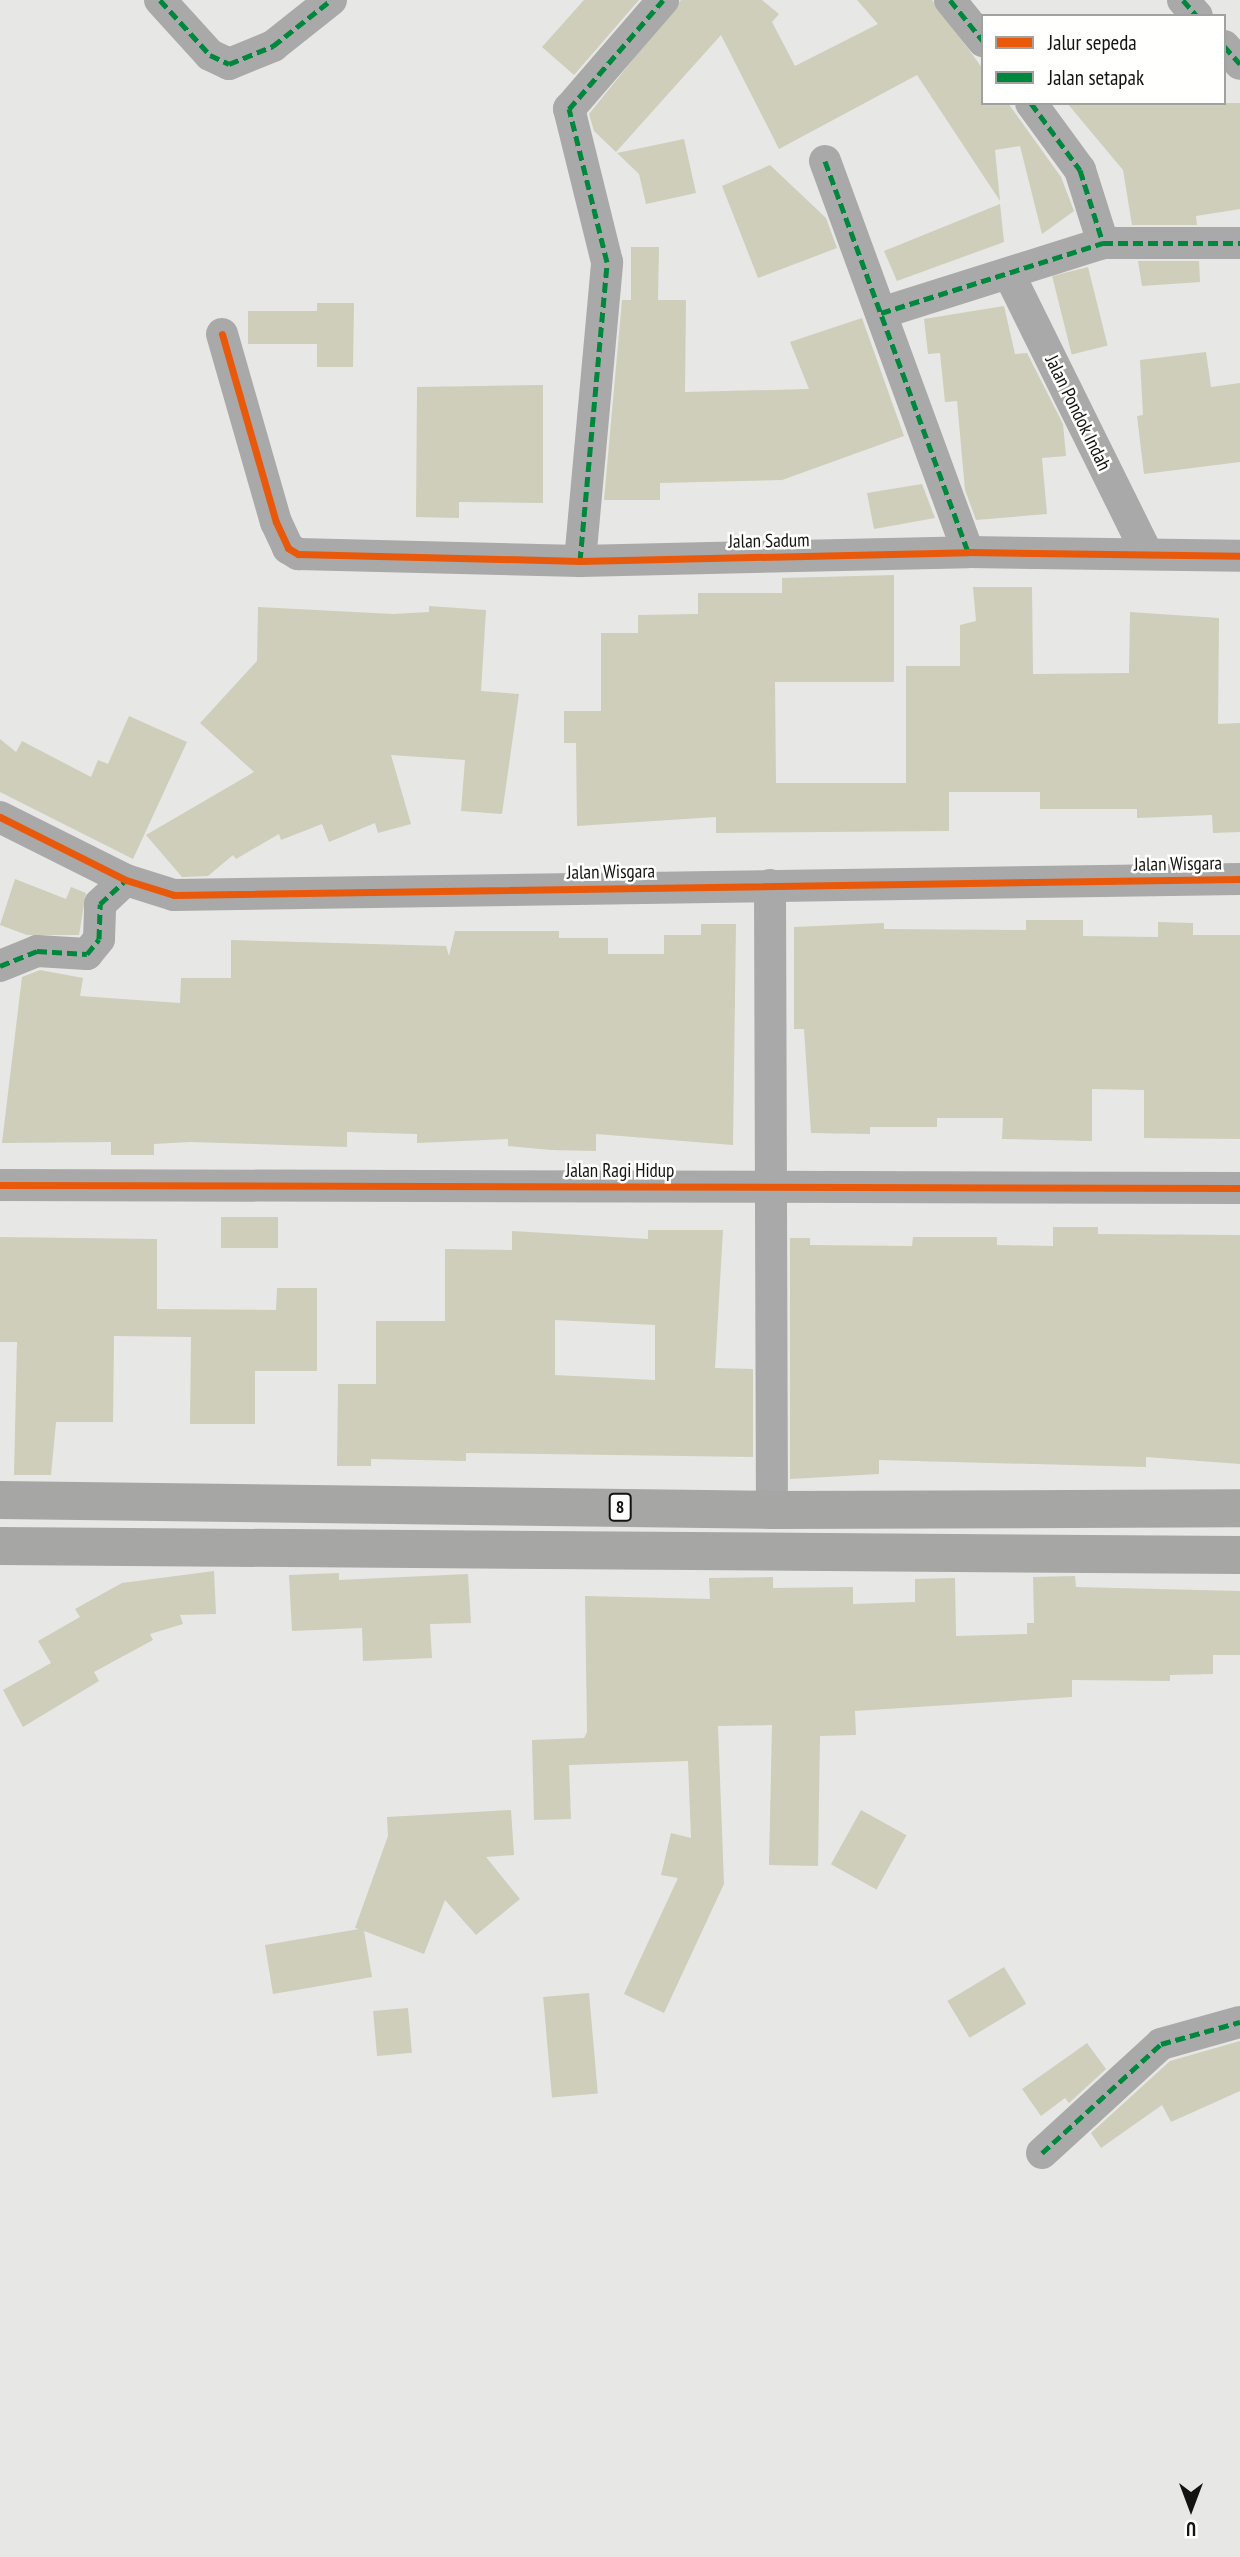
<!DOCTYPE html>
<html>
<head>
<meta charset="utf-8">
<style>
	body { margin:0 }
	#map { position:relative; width:1240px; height:2557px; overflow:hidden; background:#e7e7e5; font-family:"PT Sans Narrow",sans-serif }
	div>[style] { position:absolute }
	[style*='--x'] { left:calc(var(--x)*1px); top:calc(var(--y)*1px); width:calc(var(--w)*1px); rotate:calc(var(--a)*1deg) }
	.building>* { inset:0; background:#cecebb; transform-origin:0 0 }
	.street>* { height:32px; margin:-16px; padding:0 16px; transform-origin:16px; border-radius:16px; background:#a9a9a9 }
	.highway>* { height:38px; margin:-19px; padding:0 19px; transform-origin:19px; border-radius:19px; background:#a6a6a5 }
	.quiet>* { height:5px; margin-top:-2.5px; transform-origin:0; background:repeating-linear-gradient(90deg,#00873e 0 10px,transparent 0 15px) }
	.cycleway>* { height:7px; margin:-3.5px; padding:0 3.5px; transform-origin:3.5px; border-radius:3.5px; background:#e8590c }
	span { translate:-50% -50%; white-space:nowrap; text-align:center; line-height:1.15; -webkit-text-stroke:5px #fffffe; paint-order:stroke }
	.shield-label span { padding:2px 5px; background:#fffffe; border:2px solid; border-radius:5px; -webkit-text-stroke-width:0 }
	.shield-label { font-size:18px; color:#131312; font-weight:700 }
	.street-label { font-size:19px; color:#131312 }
	.legend { position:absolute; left:981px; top:14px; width:245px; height:91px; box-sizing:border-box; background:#fffffe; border:2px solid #a1a1a0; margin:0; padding:9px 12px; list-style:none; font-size:21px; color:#131312 }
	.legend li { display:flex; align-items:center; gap:14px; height:35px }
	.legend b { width:35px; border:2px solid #a1a1a0 }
	.north { position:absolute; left:1156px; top:2473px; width:70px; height:70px; -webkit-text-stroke:5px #fffffe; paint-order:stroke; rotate:180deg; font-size:19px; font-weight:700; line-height:28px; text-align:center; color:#131312 }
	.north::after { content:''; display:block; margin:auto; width:24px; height:32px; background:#131312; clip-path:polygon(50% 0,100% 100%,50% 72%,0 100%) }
</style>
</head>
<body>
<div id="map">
	<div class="building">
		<i style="clip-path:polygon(584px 0,639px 0,574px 75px,542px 47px)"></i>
		<i style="clip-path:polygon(681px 0,762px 0,779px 14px,772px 22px,795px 66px,878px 24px,857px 0,932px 0,983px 69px,983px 103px,1008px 103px,1061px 177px,1074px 211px,1042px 234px,1020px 146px,995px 150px,1000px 201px,917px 75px,779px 149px,721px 35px,616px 152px,594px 131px,589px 114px)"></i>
		<i style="clip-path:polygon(1067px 103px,1240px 103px,1240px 209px,1196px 216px,1197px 225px,1132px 225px,1123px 170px)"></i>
		<i style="clip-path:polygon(684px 139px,696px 193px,646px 204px,639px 174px,617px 153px)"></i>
		<i style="clip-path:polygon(770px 165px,826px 218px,837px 248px,758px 278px,722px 186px)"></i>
		<i style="clip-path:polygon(1000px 204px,1004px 242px,897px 281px,884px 251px)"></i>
		<i style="clip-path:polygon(631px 247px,659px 247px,658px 300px,686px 300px,685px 392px,809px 389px,790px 342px,862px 318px,904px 436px,782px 480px,660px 483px,660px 500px,604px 500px,622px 300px,631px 300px)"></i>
		<i style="clip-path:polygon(1138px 261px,1199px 261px,1200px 282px,1142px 286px)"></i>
		<i style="left:1088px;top:267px;width:81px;height:37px;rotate:76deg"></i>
		<i style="clip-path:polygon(317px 303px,354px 303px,353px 367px,317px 367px,317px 344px,248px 344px,248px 311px,317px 311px)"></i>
		<i style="clip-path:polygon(1004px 306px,1015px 354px,1027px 353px,1063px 424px,1066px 456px,1042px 458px,1047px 514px,976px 520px,965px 490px,957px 401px,945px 402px,940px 353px,928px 354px,924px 319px)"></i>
		<i style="clip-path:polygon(1206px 352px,1211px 387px,1240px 383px,1240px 462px,1144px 474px,1137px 416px,1143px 415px,1140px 360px)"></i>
		<i style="clip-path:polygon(543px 385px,543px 503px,459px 502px,459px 518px,416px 517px,417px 387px)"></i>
		<i style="clip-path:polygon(922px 484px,935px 518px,874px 529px,867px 493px)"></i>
		<i style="clip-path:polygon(894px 575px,894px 682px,775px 682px,776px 783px,906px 783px,906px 666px,960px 666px,960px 625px,976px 621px,973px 587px,1032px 587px,1033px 674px,1129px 673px,1130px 612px,1219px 618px,1218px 724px,1240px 723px,1240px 832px,1213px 833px,1212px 815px,1137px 818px,1137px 809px,1040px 809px,1040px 792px,949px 792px,949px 831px,716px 833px,716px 817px,577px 826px,576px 743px,564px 743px,564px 711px,601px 711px,601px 633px,638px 633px,638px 615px,698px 614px,698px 593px,782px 593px,782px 578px)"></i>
		<i style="clip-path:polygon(429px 606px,486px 610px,481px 691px,519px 694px,502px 814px,461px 811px,465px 760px,391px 755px,411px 824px,378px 833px,375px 823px,329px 842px,322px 824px,281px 840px,279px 834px,236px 859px,233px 855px,208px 876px,182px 877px,146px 835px,254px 772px,200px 723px,257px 661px,258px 607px,393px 614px,429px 612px)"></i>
		<i style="clip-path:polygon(129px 716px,187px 742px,133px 859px,0 792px,0 739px,16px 752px,22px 741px,91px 777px,98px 760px,108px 764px)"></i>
		<i style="clip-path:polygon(15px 879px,66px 899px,71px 887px,86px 893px,79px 935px,27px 935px,0 925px)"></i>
		<i style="clip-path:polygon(1026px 920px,1083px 920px,1083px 936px,1158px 937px,1158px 922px,1193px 923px,1193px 935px,1240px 935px,1240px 1139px,1144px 1138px,1144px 1090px,1092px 1089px,1092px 1141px,1002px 1139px,1003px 1118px,937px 1118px,937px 1127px,870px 1127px,870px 1134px,811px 1133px,804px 1029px,794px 1029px,794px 927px,884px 923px,884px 929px,1026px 930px)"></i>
		<i style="clip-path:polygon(701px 924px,736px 924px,733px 1145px,596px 1134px,596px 1151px,551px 1150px,508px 1146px,508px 1139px,417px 1143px,417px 1134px,347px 1132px,347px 1147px,189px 1142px,154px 1144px,154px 1155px,111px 1155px,111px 1142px,2px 1143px,22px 977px,40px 970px,83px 978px,80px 996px,180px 1003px,181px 978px,231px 978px,231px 940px,446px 946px,449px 956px,455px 931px,559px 931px,559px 938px,608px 938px,608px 954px,664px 954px,664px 935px,701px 935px)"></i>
		<i style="left:221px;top:1217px;width:57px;height:31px"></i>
		<i style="clip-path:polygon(1053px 1227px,1098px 1227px,1098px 1234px,1240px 1235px,1240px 1464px,1146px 1457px,1146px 1467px,879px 1460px,879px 1474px,790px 1479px,790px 1238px,810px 1238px,810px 1245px,912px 1246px,913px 1237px,997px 1237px,997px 1245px,1053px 1246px)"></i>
		<i style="clip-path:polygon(evenodd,648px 1230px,723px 1230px,715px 1368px,753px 1369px,753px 1457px,466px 1453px,466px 1461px,371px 1459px,371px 1466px,337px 1466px,338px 1384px,376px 1384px,376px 1321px,445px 1321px,445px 1249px,512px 1250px,512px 1231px,648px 1239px,648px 1230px,555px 1320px,655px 1325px,655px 1380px,555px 1375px,555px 1320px)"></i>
		<i style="clip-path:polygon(0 1237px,157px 1239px,157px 1309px,276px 1310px,277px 1288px,317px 1288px,317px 1371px,255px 1371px,255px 1424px,190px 1424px,191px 1337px,114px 1336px,113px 1422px,56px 1422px,51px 1475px,14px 1475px,17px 1342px,0 1342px)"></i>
		<i style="clip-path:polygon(214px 1571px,216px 1614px,180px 1615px,183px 1624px,150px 1634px,153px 1640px,94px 1672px,99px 1681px,23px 1727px,3px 1690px,51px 1663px,38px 1641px,80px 1617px,75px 1609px,122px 1583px)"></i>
		<i style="clip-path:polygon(339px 1573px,339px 1580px,468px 1574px,471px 1623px,430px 1624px,432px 1658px,363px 1661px,362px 1628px,292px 1631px,289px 1575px)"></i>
		<i style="clip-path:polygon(1075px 1576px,1076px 1587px,1240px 1591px,1240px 1655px,1213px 1655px,1213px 1674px,1170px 1675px,1170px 1681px,1072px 1680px,1072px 1697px,855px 1711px,856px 1735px,820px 1736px,818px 1866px,769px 1865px,772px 1725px,718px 1726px,724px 1884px,664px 2013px,624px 1994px,678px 1878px,661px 1875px,671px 1833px,691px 1838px,688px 1761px,569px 1765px,571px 1819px,534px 1820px,532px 1740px,584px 1738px,587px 1732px,585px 1596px,710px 1599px,709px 1578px,773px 1577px,773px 1588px,853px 1587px,853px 1604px,915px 1602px,915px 1579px,955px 1578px,956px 1636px,1027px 1634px,1027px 1623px,1034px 1623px,1033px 1577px)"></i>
		<i style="clip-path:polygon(511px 1810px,514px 1855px,486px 1857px,520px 1899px,476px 1935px,445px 1900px,424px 1954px,364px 1931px,372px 1977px,273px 1994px,265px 1945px,359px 1929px,355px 1928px,388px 1836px,387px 1817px)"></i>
		<i style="left:861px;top:1810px;width:52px;height:62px;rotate:29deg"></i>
		<i style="left:1004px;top:1967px;width:43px;height:66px;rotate:59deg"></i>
		<i style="left:589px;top:1993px;width:101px;height:46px;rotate:85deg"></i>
		<i style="left:408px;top:2008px;width:45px;height:35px;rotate:85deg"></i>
		<i style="clip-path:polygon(1240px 2041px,1240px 2091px,1171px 2122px,1162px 2105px,1101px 2148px,1091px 2133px,1170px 2061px)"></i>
		<i style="clip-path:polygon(1087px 2043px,1106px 2069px,1069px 2103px,1065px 2098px,1041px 2116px,1022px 2089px)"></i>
	</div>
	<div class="street">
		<i style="--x:160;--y:0;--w:74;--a:47.7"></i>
		<i style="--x:210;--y:55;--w:21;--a:25"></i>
		<i style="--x:229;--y:64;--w:48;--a:-22.2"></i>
		<i style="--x:273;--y:46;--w:74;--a:-38.4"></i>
		<i style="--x:950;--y:0;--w:53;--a:51.2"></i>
		<i style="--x:1183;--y:0;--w:21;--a:49"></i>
		<i style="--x:1224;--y:46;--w:24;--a:48"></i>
		<i style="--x:1031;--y:103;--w:83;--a:53.8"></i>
		<i style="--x:1080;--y:170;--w:77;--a:72.5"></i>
		<i style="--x:825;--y:161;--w:416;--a:69.9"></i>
		<i style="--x:1009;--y:274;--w:311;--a:63.7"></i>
		<i style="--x:881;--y:313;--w:233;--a:-17.5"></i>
		<i style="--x:1103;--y:243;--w:137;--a:0"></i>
		<i style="--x:222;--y:334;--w:196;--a:74"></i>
		<i style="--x:276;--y:522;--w:29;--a:65"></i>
		<i style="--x:288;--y:548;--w:12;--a:31"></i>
		<i style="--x:298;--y:554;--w:282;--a:1.4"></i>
		<i style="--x:580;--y:561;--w:388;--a:-1.3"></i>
		<i style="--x:968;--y:552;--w:272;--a:0.8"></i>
		<i style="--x:580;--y:561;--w:300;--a:-84.8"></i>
		<i style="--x:607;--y:262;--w:158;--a:-103.9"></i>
		<i style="--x:569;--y:109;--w:144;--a:-49.2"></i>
		<i style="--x:0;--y:817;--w:141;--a:26.6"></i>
		<i style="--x:126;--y:880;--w:50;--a:17.4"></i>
		<i style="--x:174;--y:895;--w:1066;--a:-0.86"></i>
		<i style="--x:770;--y:885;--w:625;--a:89.82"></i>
		<i style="--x:0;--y:966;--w:40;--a:-22"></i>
		<i style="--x:37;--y:951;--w:50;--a:3.4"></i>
		<i style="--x:87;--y:954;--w:19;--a:-51"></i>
		<i style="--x:99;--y:939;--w:35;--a:-88"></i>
		<i style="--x:100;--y:904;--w:35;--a:-43"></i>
		<i style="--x:0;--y:1185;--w:1240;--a:0.14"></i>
		<i style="--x:1042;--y:2153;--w:161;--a:-42.5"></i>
		<i style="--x:1161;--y:2044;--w:82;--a:-15.6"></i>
	</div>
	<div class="highway">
		<i style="--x:0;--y:1500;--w:772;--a:0.74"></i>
		<i style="--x:772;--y:1510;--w:468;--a:-0.2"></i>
		<i style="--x:0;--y:1546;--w:1240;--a:0.42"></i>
	</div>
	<div class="quiet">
		<i style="--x:160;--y:0;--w:74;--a:47.7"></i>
		<i style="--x:210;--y:55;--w:21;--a:25"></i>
		<i style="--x:229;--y:64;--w:48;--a:-22.2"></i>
		<i style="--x:273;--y:46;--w:74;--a:-38.4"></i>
		<i style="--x:950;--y:0;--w:53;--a:51.2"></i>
		<i style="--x:1183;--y:0;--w:21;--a:49"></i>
		<i style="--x:1224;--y:46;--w:24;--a:48"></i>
		<i style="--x:1031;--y:103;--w:83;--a:53.8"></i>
		<i style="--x:1080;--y:170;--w:77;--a:72.5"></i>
		<i style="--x:825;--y:161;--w:416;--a:69.9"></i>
		<i style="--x:881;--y:313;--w:233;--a:-17.5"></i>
		<i style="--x:1103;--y:243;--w:137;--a:0"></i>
		<i style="--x:580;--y:561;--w:300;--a:-84.8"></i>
		<i style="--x:607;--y:262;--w:158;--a:-103.9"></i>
		<i style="--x:569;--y:109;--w:144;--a:-49.2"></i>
		<i style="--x:0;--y:966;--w:40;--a:-22"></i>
		<i style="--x:37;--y:951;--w:50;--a:3.4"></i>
		<i style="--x:87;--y:954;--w:19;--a:-51"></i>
		<i style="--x:99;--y:939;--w:35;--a:-88"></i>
		<i style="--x:100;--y:904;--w:35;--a:-43"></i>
		<i style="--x:1042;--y:2153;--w:161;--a:-42.5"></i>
		<i style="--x:1161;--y:2044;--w:82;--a:-15.6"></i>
	</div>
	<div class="cycleway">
		<i style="--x:222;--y:334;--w:196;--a:74"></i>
		<i style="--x:276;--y:522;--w:29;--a:65"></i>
		<i style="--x:288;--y:548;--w:12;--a:31"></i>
		<i style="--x:298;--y:554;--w:282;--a:1.4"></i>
		<i style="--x:580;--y:561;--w:388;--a:-1.3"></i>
		<i style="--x:968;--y:552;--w:272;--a:0.8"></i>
		<i style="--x:0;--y:817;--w:141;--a:26.6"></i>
		<i style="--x:126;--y:880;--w:50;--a:17.4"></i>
		<i style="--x:174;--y:895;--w:1066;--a:-0.86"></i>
		<i style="--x:0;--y:1185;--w:1240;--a:0.14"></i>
	</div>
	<div class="shield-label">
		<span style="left:620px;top:1507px">8</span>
	</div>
	<div class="street-label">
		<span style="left:1078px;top:413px;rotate:64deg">Jalan Pondok Indah</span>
		<span style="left:769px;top:541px;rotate:-1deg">Jalan Sadum</span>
		<span style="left:1178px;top:864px;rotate:-1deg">Jalan Wisgara</span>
		<span style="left:611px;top:872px;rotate:-1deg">Jalan Wisgara</span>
		<span style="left:620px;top:1171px">Jalan Ragi Hidup</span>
	</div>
	<ul class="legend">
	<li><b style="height:9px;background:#e8590c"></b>Jalur sepeda</li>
	<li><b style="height:9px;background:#00873e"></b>Jalan setapak</li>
	</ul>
	<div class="north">U</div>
</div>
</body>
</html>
